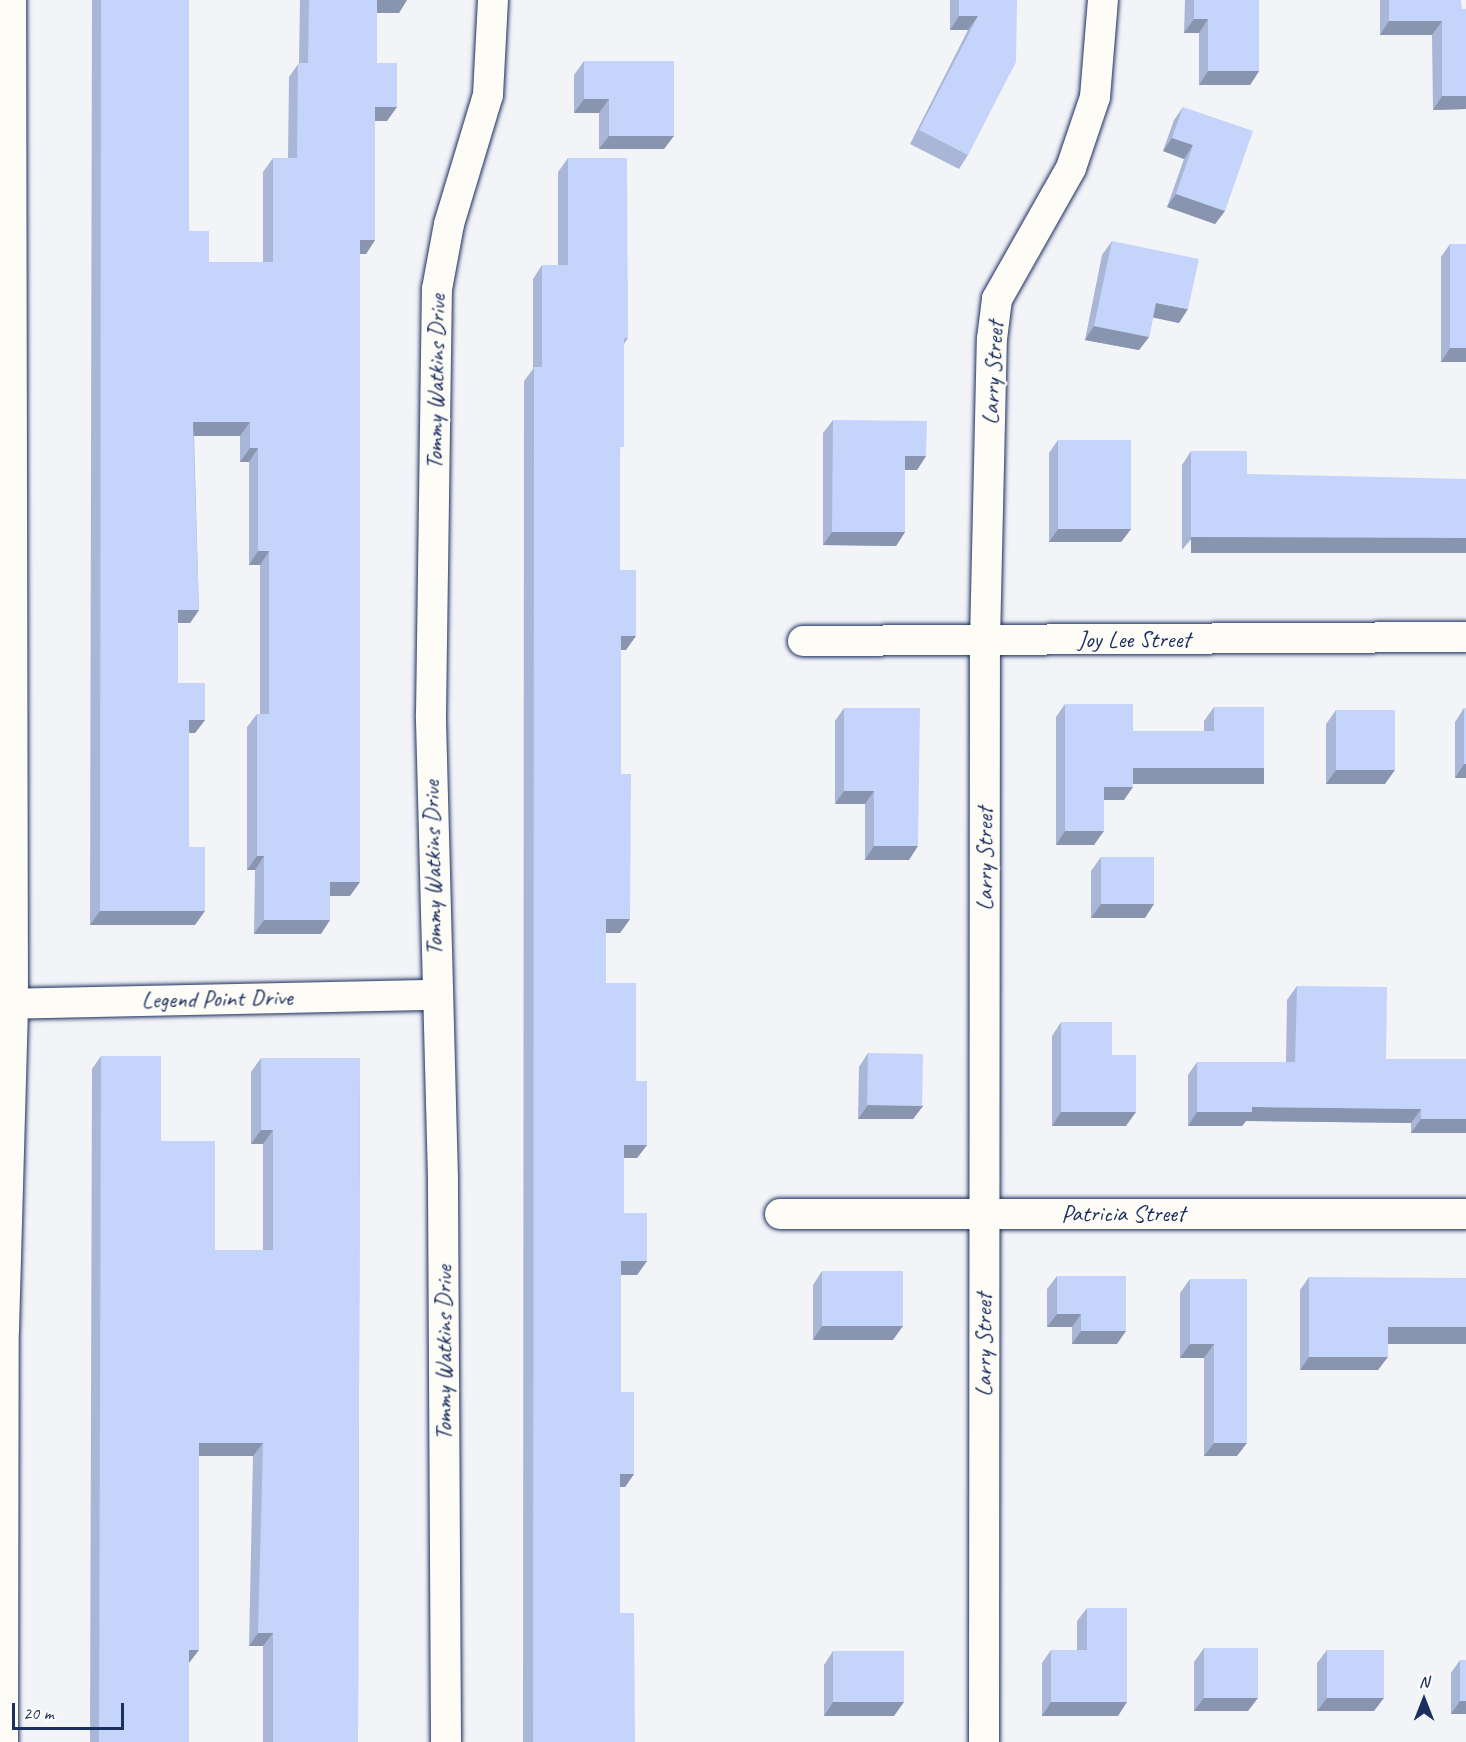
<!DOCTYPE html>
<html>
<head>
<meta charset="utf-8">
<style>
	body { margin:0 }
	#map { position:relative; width:1466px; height:1742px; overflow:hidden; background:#f2f4f8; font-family:Caveat,sans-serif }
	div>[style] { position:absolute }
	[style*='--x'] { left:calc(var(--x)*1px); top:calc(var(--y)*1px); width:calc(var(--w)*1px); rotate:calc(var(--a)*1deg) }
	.roads { filter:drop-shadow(0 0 2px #1b2f5e) drop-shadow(0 0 2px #1b2f5e) }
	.minor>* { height:30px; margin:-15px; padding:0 15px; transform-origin:15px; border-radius:15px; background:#fdfcf7 }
	.wall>* { inset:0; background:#a9b6d7 }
	.shaded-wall>* { inset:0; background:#8994af; transform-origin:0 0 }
	.building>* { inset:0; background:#c4d4fa; transform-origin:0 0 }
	span { translate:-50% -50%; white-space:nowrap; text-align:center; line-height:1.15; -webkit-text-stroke:4.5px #fdfcf7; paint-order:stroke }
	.street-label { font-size:24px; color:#1b2f5e }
	.north { position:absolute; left:1394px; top:1670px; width:60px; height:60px; -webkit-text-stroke:4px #fdfcf7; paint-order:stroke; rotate:0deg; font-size:16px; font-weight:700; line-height:24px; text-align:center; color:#1b2f5e }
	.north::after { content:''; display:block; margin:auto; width:21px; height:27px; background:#1b2f5e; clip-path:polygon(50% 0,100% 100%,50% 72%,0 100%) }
	.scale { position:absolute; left:12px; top:1703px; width:112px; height:27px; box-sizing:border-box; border:3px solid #1b2f5e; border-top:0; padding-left:8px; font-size:18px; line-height:21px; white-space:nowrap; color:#1b2f5e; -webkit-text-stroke:4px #fdfcf7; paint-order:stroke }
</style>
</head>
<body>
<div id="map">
	<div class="roads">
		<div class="minor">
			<i style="--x:803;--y:641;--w:663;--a:-0.35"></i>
			<i style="--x:0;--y:1004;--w:434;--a:-1.2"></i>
			<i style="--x:780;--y:1214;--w:686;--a:0"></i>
			<i style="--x:3;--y:1742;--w:412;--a:-89.9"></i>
			<i style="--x:4;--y:1330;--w:326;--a:-88.4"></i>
			<i style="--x:13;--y:1004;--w:1004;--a:-90.11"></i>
			<i style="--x:446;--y:1742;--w:563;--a:-90.31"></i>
			<i style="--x:443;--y:1179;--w:465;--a:-91.5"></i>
			<i style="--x:431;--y:714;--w:425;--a:-89.2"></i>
			<i style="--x:437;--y:289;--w:66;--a:-79.5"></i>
			<i style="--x:449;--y:224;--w:135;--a:-73.2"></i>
			<i style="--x:488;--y:95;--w:95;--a:-87"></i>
			<i style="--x:984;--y:1742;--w:1101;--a:-89.95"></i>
			<i style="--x:985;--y:641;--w:302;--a:-88.7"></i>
			<i style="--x:992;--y:339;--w:40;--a:-82.9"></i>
			<i style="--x:997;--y:299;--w:150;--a:-60.5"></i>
			<i style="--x:1071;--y:168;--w:75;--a:-71.3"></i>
			<i style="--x:1095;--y:97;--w:97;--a:-85.3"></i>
		</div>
	</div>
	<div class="wall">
		<i style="clip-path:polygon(92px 0,189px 0,189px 231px,209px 262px,263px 262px,263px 172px,273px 158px,288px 158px,289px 77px,299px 63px,300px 0,407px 0,399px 13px,377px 13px,377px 63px,387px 121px,375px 121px,375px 240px,366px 254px,360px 254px,350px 896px,330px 896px,321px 934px,254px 934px,255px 870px,247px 870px,247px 727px,257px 714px,260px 714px,260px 565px,249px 565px,249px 462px,240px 462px,240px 436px,194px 436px,199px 610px,190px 623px,178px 623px,178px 683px,205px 720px,195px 733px,189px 733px,189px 847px,195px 925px,90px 925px)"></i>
		<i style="clip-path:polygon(950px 0,1017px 0,968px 155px,959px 169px,910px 144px,968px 30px,950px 30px)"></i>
		<i style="clip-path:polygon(1185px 0,1259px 0,1259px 71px,1250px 85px,1199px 85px,1199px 33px,1184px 33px)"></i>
		<i style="clip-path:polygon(1380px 0,1461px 0,1466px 109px,1433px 110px,1432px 35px,1380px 35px)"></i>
		<i style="clip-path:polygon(584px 61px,664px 149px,599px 149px,599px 113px,574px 113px,574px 75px)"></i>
		<i style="clip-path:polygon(1183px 107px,1225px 211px,1215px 224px,1167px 207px,1184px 159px,1163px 151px,1174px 120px)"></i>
		<i style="clip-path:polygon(568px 158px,628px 338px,624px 344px,620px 453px,620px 570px,626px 650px,621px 650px,621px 774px,630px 919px,620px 933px,606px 933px,606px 983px,636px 1081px,647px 1145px,637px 1158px,624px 1158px,624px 1213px,647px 1261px,637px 1275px,621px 1275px,621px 1392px,634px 1474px,625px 1487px,620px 1487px,620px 1613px,635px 1742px,523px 1742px,524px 381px,533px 369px,533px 279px,542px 265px,558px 265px,558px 172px)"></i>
		<i style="clip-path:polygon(1112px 241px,1179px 323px,1153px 317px,1149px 337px,1139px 350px,1085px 340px,1102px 255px)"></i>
		<i style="clip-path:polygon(1450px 244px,1466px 362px,1441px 362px,1441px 257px)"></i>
		<i style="clip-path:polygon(833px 420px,926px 456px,917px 470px,905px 470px,905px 532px,896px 546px,823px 545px,823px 433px)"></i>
		<i style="clip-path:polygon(1058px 440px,1131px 529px,1121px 542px,1049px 542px,1049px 453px)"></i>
		<i style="clip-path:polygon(1191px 451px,1247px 474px,1182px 550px,1182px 465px)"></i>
		<i style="clip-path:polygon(1065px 704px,1133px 731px,1204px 731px,1204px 721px,1214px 707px,1255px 781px,1133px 781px,1124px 800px,1104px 800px,1094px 845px,1056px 845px,1056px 717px)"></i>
		<i style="clip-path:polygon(844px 708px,909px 860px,865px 860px,865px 804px,835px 804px,835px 721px)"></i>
		<i style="clip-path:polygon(1464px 708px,1466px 778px,1455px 778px,1455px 722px)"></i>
		<i style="clip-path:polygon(1336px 710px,1385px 784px,1326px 784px,1326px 724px)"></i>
		<i style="clip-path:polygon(1101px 857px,1145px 918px,1091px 918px,1091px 871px)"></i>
		<i style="clip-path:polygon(1297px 986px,1386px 1059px,1466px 1133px,1411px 1133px,1411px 1123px,1246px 1121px,1242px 1126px,1188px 1126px,1188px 1075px,1197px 1062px,1286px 1062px,1287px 1000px)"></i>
		<i style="clip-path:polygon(1061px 1022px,1112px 1055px,1126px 1126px,1052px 1126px,1052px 1036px)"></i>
		<i style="clip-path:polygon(868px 1053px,923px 1106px,913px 1119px,858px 1119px,859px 1067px)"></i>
		<i style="clip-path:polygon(101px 1056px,161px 1141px,215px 1250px,263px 1250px,263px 1144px,251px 1144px,251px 1072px,261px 1058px,360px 1058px,358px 1742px,263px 1742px,263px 1646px,249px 1646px,253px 1456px,199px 1456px,189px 1663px,189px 1742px,90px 1742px,92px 1069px)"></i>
		<i style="clip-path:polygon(822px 1271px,893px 1340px,813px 1340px,813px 1285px)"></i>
		<i style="clip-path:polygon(1057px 1276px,1117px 1344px,1072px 1344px,1072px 1327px,1047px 1327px,1047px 1289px)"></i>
		<i style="clip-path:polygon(1309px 1277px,1466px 1341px,1388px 1341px,1378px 1370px,1300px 1370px,1300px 1290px)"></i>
		<i style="clip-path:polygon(1190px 1279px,1247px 1279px,1237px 1456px,1204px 1456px,1204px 1358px,1180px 1358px,1180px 1293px)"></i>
		<i style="clip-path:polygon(1087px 1608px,1118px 1716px,1042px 1716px,1042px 1663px,1051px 1650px,1077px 1650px,1077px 1621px)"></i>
		<i style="clip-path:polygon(1204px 1648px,1248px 1711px,1194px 1711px,1194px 1662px)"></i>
		<i style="clip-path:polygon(1327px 1650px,1374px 1711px,1317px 1711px,1317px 1663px)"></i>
		<i style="clip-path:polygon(833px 1651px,894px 1716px,824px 1716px,824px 1665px)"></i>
		<i style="clip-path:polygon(1460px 1660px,1466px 1714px,1451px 1714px,1451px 1673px)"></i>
	</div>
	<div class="shaded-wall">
		<i style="clip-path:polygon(376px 0,407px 0,399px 13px,367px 13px)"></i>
		<i style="clip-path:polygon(959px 16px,978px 16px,968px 30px,950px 30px)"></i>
		<i style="clip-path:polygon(1194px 19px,1208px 19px,1199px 33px,1184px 33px)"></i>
		<i style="clip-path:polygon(1389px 21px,1442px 21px,1432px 35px,1380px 35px)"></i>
		<i style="clip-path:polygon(1208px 71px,1259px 71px,1250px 85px,1199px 85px)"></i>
		<i style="clip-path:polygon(1442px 96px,1466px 96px,1466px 109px,1433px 110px)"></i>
		<i style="clip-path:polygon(584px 99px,609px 99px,599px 113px,574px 113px)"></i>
		<i style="clip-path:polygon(375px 107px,397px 107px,387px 121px,366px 121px)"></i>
		<i style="clip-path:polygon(609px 136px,674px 136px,664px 149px,599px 149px)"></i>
		<i style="clip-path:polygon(1172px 138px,1193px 145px,1184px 159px,1163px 151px)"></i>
		<i style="clip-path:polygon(1176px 194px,1225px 211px,1215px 224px,1167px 207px)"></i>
		<i style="clip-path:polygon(360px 240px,375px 240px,366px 254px,351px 254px)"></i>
		<i style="clip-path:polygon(1156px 303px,1188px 309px,1179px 323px,1146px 316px)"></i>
		<i style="clip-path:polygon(1094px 326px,1149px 337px,1139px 350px,1085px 340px)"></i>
		<i style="clip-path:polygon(1450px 348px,1466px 348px,1466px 362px,1441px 362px)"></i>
		<i style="clip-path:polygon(193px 422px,250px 422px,240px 436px,184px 436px)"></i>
		<i style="clip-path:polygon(250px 448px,258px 448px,249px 462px,240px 462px)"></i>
		<i style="clip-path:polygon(905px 456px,926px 456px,917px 470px,896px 470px)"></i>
		<i style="clip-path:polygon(1058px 529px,1131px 529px,1121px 542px,1049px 542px)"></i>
		<i style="clip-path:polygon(832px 532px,905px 532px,896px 546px,823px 545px)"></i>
		<i style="left:1191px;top:537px;width:275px;height:16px"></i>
		<i style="clip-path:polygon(258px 551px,269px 551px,260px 565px,249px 565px)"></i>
		<i style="clip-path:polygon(178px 610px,199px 610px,190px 623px,168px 623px)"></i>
		<i style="clip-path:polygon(621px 636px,636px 636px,626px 650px,612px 650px)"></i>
		<i style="clip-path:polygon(189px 720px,205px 720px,195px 733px,179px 733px)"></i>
		<i style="clip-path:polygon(1464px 764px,1466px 764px,1466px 778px,1455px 778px)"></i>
		<i style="left:1133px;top:768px;width:131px;height:16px"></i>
		<i style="clip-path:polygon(1336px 770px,1395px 770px,1385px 784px,1326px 784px)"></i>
		<i style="clip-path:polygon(1104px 787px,1133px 787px,1124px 800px,1094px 800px)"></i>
		<i style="clip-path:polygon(844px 791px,874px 791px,865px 804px,835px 804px)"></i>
		<i style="clip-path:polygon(1065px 831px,1104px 831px,1094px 845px,1056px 845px)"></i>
		<i style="clip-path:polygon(874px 846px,918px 846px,909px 860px,865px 860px)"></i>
		<i style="clip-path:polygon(257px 856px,264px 856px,255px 870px,247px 870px)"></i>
		<i style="clip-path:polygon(330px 882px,360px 882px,350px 896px,321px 896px)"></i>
		<i style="clip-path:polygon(1101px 904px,1154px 904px,1145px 918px,1091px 918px)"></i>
		<i style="clip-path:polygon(100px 911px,205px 911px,195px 925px,90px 925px)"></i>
		<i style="clip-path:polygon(606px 919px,630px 919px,620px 933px,597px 933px)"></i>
		<i style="clip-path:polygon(264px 920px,330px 920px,321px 934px,254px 934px)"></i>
		<i style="clip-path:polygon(868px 1105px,923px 1106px,913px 1119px,858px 1119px)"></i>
		<i style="clip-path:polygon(1252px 1107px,1421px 1109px,1411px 1123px,1246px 1121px,1242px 1126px,1188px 1126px,1197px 1112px)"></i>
		<i style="clip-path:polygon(1061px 1112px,1136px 1112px,1126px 1126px,1052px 1126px)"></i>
		<i style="clip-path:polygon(1421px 1119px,1466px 1119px,1466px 1133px,1411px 1133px)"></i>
		<i style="clip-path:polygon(261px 1130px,273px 1130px,263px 1144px,251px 1144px)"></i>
		<i style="clip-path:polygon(624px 1145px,647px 1145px,637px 1158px,614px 1158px)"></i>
		<i style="clip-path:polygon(621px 1261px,647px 1261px,637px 1275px,612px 1275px)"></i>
		<i style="clip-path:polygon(1057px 1314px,1081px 1314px,1072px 1327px,1047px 1327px)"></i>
		<i style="clip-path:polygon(822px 1326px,903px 1326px,893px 1340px,813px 1340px)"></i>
		<i style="left:1388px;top:1327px;width:78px;height:17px"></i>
		<i style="clip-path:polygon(1081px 1331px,1126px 1331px,1117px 1344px,1072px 1344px)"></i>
		<i style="clip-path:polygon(1190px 1344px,1214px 1344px,1204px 1358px,1180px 1358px)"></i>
		<i style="clip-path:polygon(1309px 1357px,1388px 1357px,1378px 1370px,1300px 1370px)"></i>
		<i style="clip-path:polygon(199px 1443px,263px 1443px,253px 1456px,189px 1456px)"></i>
		<i style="clip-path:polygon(1214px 1443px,1247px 1443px,1237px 1456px,1204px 1456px)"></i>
		<i style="clip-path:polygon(620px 1474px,634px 1474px,625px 1487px,610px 1487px)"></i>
		<i style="clip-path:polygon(258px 1633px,273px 1633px,263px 1646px,249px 1646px)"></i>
		<i style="clip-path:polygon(189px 1650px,199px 1650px,189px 1663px,179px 1663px)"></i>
		<i style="clip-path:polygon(1204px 1698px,1258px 1698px,1248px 1711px,1194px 1711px)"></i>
		<i style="clip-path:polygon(1327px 1698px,1384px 1698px,1374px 1711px,1317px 1711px)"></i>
		<i style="clip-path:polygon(1460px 1701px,1466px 1701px,1466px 1714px,1451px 1714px)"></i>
		<i style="clip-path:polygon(833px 1702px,904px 1702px,894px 1716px,824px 1716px)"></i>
		<i style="clip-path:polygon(1051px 1702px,1127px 1702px,1118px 1716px,1042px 1716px)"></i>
	</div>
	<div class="building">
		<i style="clip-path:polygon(101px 0,189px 0,189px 231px,209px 231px,209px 262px,273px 262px,273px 158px,297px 158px,298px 63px,308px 63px,309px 0,377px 0,377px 63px,397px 63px,397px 107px,375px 107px,375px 240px,360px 240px,360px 882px,330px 882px,330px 920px,264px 920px,264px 856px,257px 856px,257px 714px,269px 714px,269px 551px,258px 551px,258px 448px,250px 448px,250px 422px,193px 422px,199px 610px,178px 610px,178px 683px,205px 683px,205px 720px,189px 720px,189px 847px,205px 847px,205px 911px,100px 911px)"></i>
		<i style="clip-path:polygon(959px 0,1017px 0,1016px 62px,968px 155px,919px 130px,978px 16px,959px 16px)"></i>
		<i style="clip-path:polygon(1194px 0,1259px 0,1259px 71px,1208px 71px,1208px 19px,1194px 19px)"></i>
		<i style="clip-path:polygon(1389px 0,1461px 0,1461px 9px,1466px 9px,1466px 96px,1442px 96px,1442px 21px,1389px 21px)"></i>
		<i style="clip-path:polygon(584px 61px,674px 61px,674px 136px,609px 136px,609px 99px,584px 99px)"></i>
		<i style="clip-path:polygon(1183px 107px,1253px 131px,1225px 211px,1176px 194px,1193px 145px,1172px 138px)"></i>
		<i style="clip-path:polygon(568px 158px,627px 158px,628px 338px,624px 338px,624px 447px,620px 447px,620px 570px,636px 570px,636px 636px,621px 636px,621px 774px,631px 774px,630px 919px,606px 919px,606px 983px,636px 983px,636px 1081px,647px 1081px,647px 1145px,624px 1145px,624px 1213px,647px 1213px,647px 1261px,621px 1261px,621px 1392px,634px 1392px,634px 1474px,620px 1474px,620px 1613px,634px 1613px,635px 1742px,533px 1742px,534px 367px,542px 367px,542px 265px,568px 265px)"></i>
		<i style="clip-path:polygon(1112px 241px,1199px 259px,1188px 309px,1156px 303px,1149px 337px,1094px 326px)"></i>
		<i style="left:1450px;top:244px;width:16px;height:104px"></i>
		<i style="clip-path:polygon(833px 420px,927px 421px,926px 456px,905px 456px,905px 532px,832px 532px)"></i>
		<i style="left:1058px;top:440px;width:73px;height:89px"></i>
		<i style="clip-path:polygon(1191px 451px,1247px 451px,1247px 474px,1466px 479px,1466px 538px,1191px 537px)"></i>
		<i style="clip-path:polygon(1065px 704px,1133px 704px,1133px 731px,1214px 731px,1214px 707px,1264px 707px,1264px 768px,1133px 768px,1133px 787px,1104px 787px,1104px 831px,1065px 831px)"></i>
		<i style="clip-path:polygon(844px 708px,920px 708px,918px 846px,874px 846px,874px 791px,844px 791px)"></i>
		<i style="left:1464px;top:708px;width:2px;height:56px"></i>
		<i style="left:1336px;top:710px;width:59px;height:60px"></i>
		<i style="left:1101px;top:857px;width:53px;height:47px"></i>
		<i style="clip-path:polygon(1297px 986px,1387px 987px,1386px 1059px,1466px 1059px,1466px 1119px,1421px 1119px,1421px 1109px,1252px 1107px,1252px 1112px,1197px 1112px,1197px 1062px,1295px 1062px)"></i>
		<i style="clip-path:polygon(1061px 1022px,1112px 1022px,1112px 1055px,1136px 1055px,1136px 1112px,1061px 1112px)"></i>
		<i style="left:868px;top:1053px;width:55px;height:52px;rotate:1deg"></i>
		<i style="clip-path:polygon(101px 1056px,161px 1056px,161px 1141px,215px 1141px,215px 1250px,273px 1250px,273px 1130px,261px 1130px,261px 1058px,360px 1058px,358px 1742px,273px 1742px,273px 1633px,258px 1633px,263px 1443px,199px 1443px,199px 1650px,189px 1650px,189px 1742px,99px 1742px)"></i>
		<i style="left:822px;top:1271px;width:81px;height:55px"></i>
		<i style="clip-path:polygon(1057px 1276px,1126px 1276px,1126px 1331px,1081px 1331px,1081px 1314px,1057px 1314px)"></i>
		<i style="clip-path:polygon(1309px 1277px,1466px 1278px,1466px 1327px,1388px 1327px,1388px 1357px,1309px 1357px)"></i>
		<i style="clip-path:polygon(1190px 1279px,1247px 1279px,1247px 1443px,1214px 1443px,1214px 1344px,1190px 1344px)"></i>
		<i style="clip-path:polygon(1087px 1608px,1127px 1608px,1127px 1702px,1051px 1702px,1051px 1650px,1087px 1650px)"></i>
		<i style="left:1204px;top:1648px;width:54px;height:50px"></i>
		<i style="left:1327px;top:1650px;width:57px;height:48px"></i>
		<i style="left:833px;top:1651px;width:71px;height:51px"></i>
		<i style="left:1460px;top:1660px;width:6px;height:41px"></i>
	</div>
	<div class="street-label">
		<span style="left:993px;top:373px;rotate:-87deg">Larry Street</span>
		<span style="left:436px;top:382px;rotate:-89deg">Tommy Watkins Drive</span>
		<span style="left:1134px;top:640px">Joy Lee Street</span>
		<span style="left:985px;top:859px;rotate:-90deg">Larry Street</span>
		<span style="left:433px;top:868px;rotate:-91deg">Tommy Watkins Drive</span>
		<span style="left:217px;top:999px;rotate:-1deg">Legend Point Drive</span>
		<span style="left:1123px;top:1214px">Patricia Street</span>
		<span style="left:984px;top:1345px;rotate:-90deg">Larry Street</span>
		<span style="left:444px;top:1353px;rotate:-90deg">Tommy Watkins Drive</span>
	</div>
	<div class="north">N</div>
	<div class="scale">20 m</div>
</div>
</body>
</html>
